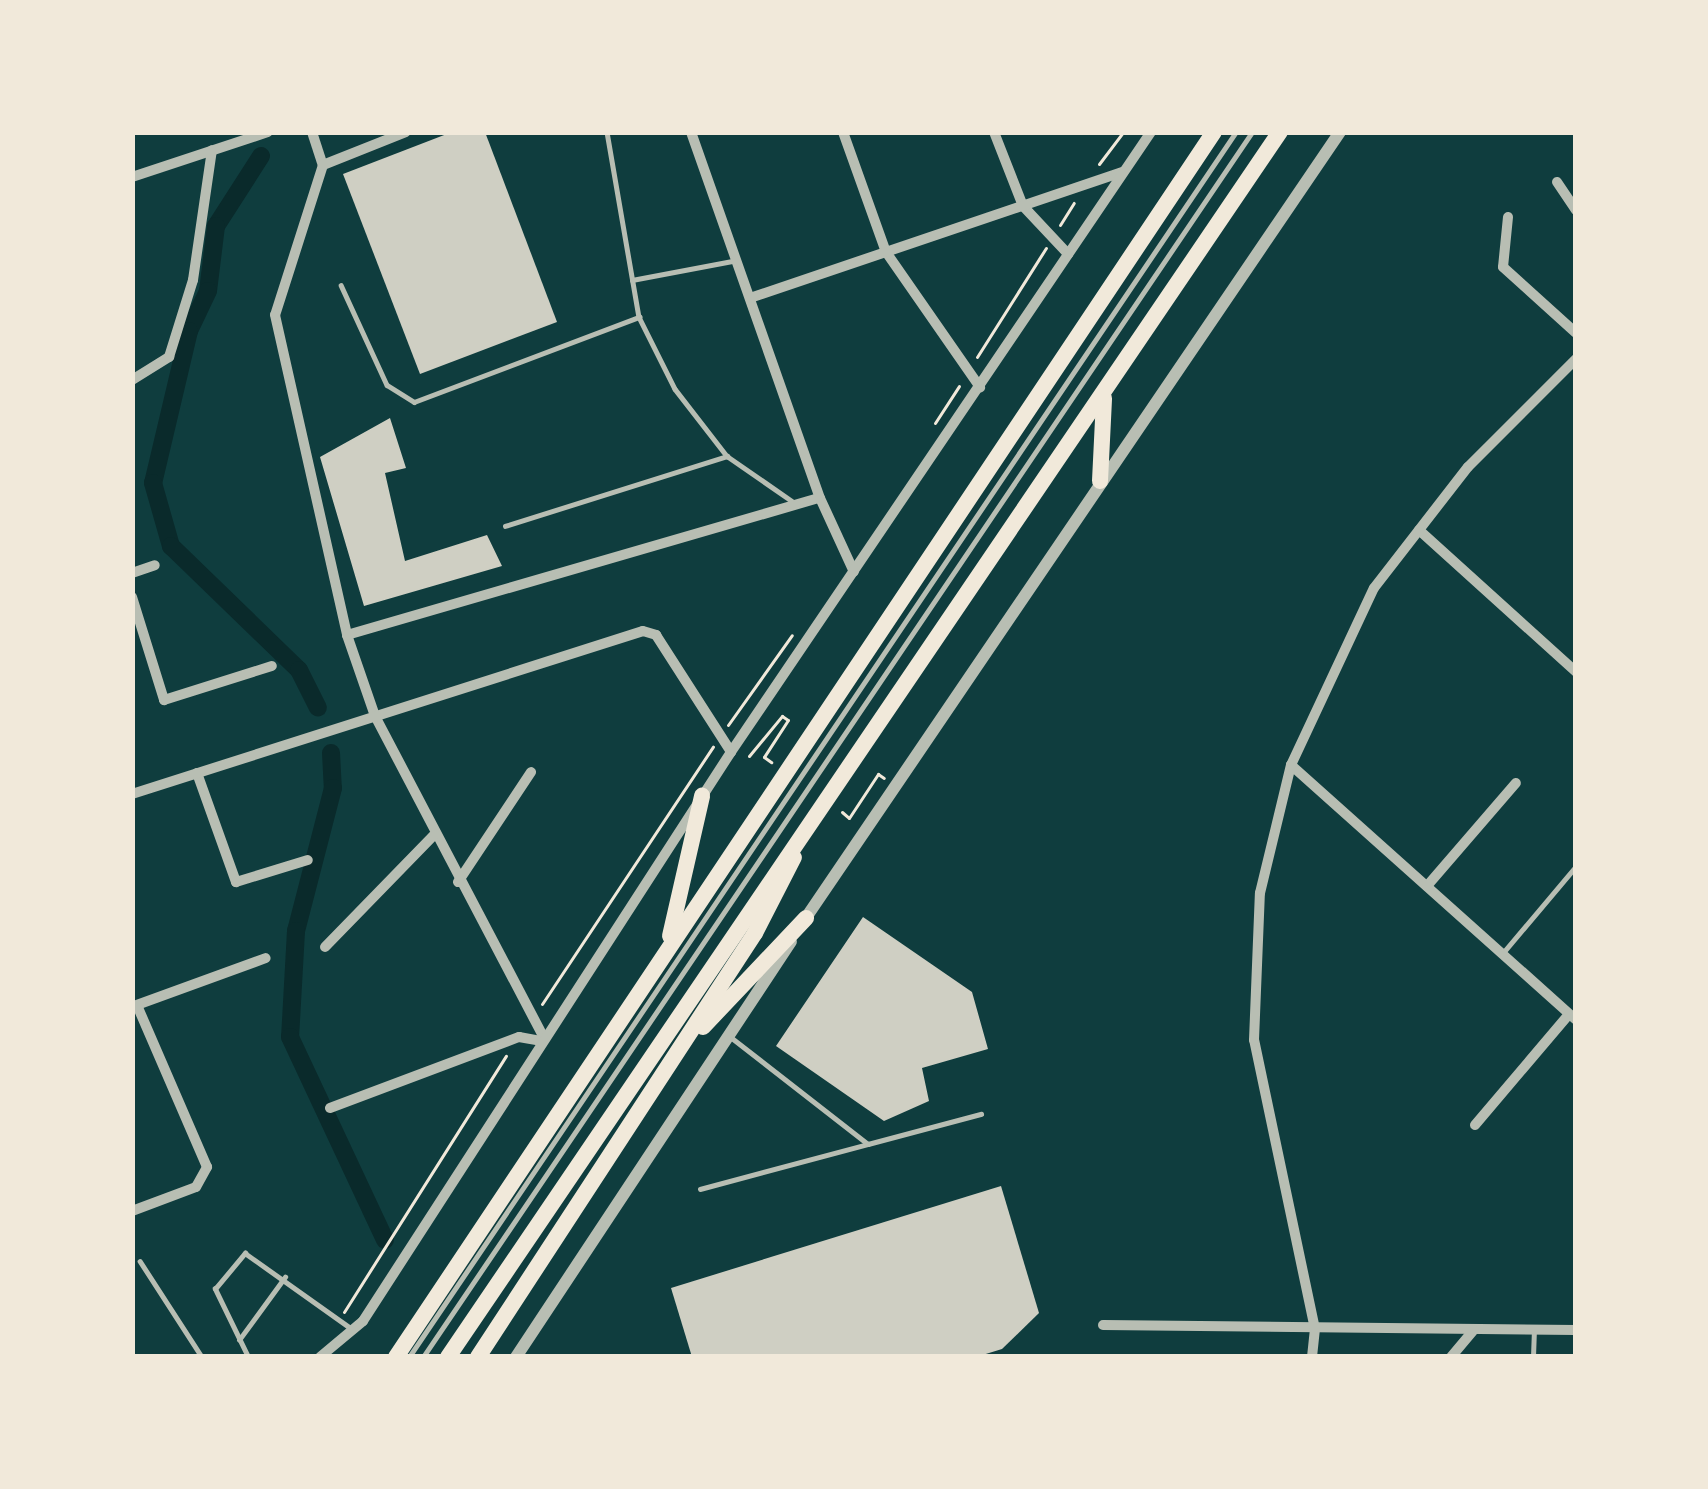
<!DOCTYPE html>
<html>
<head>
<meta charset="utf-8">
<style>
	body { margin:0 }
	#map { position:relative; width:1708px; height:1489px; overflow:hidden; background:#0f3d3e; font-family:"DM Sans",sans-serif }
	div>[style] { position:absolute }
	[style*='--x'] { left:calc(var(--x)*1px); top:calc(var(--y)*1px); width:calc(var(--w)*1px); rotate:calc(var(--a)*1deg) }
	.canal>* { height:18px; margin:-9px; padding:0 9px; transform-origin:9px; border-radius:9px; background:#0a2a2b }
	.building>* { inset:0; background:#cfcfc3 }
	.path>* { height:3px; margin:-1.5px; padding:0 1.5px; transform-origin:1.5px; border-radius:1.5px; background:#f1e9da }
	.service>* { height:4.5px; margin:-2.25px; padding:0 2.25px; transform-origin:2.25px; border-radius:2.25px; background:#b8beb3 }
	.minor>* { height:10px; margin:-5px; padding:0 5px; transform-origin:5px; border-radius:5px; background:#b8beb3 }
	.tertiary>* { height:12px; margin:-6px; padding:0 6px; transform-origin:6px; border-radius:6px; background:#b8beb3 }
	.trunk>* { height:16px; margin:-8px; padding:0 8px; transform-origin:8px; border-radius:8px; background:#f1e9da }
	span { translate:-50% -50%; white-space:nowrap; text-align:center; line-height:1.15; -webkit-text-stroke:9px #f1e9da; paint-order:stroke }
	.frame { position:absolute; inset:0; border:135px solid #f1e9da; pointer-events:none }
</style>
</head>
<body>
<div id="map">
	<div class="canal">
		<i style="--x:261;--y:156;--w:83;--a:122.7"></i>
		<i style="--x:216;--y:226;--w:65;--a:97"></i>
		<i style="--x:208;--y:291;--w:44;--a:115.4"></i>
		<i style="--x:189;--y:331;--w:156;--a:103.3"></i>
		<i style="--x:153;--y:483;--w:66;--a:74.1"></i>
		<i style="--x:171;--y:546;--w:178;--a:44.1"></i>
		<i style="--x:299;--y:670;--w:42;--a:63.4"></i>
		<i style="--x:331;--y:753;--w:35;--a:87"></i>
		<i style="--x:333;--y:788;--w:148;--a:104.5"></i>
		<i style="--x:296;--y:931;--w:106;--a:93.2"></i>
		<i style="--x:290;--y:1037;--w:224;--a:64.9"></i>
	</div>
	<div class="building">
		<i style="clip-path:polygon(452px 132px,485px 132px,557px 322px,420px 374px,343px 174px)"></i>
		<i style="clip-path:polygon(390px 418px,406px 468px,385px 473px,405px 561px,487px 535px,502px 566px,364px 606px,320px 457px)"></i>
		<i style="clip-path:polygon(863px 917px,972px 992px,988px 1049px,922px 1068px,929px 1101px,884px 1121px,776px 1046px)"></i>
		<i style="clip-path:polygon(1001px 1186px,1039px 1313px,1002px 1349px,976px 1357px,692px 1357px,671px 1288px)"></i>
	</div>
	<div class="path">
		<i style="--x:1099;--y:164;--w:40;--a:-53"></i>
		<i style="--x:1060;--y:225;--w:26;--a:-58"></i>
		<i style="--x:977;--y:357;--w:129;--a:-57.7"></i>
		<i style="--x:935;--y:423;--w:44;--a:-57"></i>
		<i style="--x:728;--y:725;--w:110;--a:-54.6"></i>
		<i style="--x:749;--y:756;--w:52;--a:-50.5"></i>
		<i style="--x:782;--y:716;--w:7;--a:34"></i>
		<i style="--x:788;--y:720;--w:44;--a:123"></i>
		<i style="--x:764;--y:757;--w:9;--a:36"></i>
		<i style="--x:842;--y:812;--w:9;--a:41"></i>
		<i style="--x:849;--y:818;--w:53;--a:-56.6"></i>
		<i style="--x:878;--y:774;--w:7;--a:34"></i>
		<i style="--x:542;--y:1004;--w:309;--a:-56.4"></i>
		<i style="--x:344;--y:1312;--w:303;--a:-57.7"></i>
	</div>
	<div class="service">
		<i style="--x:607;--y:132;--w:188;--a:80.2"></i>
		<i style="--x:639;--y:317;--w:80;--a:63.4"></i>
		<i style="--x:675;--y:389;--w:85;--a:52.2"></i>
		<i style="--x:727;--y:456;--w:79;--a:34.7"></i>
		<i style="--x:632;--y:280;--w:103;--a:-10.7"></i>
		<i style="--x:341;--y:285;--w:110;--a:65.3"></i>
		<i style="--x:387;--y:385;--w:32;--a:32"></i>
		<i style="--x:414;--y:402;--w:241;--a:-20.7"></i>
		<i style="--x:505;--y:526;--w:233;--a:-17.5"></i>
		<i style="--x:1502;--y:954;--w:115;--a:-49.9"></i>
		<i style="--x:732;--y:1038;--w:172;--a:37.9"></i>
		<i style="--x:868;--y:1144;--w:117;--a:-14.9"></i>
		<i style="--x:700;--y:1189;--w:174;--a:-15"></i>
		<i style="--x:140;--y:1261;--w:114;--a:57.1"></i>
		<i style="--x:239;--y:1340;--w:78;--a:-53.9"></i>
		<i style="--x:248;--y:1357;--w:76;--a:-115.9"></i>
		<i style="--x:215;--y:1289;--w:47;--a:-50.2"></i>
		<i style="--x:245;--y:1253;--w:128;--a:35.4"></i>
		<i style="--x:409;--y:1357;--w:1478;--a:-55.98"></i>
		<i style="--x:423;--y:1357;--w:1479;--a:-55.91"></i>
		<i style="--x:1533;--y:1357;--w:27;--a:-88"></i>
	</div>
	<div class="minor">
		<i style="--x:312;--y:132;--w:35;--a:72"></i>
		<i style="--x:691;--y:132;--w:388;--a:70.6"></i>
		<i style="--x:820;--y:498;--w:81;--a:65.3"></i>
		<i style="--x:843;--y:132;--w:127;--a:70.3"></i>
		<i style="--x:886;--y:252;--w:165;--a:55.2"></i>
		<i style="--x:994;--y:132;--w:79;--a:68.6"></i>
		<i style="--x:1023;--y:206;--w:66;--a:46.8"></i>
		<i style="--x:323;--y:165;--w:157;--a:107.7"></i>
		<i style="--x:275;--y:315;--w:328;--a:77.3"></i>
		<i style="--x:347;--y:635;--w:86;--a:70.9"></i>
		<i style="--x:375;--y:716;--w:364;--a:62.3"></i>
		<i style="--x:323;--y:165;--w:89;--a:-21.7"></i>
		<i style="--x:132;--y:177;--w:143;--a:-18.3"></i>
		<i style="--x:1557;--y:182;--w:34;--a:56"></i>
		<i style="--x:1508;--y:217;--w:50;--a:95.7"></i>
		<i style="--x:1503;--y:267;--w:98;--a:42.1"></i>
		<i style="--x:750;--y:298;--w:393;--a:-18.7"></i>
		<i style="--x:132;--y:380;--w:44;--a:-31.9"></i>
		<i style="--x:169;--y:357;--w:81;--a:-72.7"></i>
		<i style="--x:193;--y:280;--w:131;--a:-81.7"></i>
		<i style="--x:1419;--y:530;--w:212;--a:42.1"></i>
		<i style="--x:132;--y:573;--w:24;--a:-19"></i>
		<i style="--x:132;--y:597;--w:108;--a:72.7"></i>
		<i style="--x:164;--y:700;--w:113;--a:-17.5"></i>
		<i style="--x:347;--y:635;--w:492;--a:-16.2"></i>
		<i style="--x:1291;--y:765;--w:382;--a:41.8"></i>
		<i style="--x:197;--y:773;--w:116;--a:70.3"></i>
		<i style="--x:236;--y:882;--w:75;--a:-17"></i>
		<i style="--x:132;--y:794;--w:536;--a:-17.69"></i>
		<i style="--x:643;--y:631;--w:14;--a:17"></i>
		<i style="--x:656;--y:635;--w:139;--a:57.3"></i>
		<i style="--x:458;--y:882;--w:132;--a:-56.4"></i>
		<i style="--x:1427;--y:886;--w:136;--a:-49.2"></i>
		<i style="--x:325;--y:947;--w:156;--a:-45.8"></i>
		<i style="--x:134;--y:1006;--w:140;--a:-20"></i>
		<i style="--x:330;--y:1108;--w:202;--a:-20.6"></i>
		<i style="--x:519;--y:1037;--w:22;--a:10"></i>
		<i style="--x:1475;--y:1125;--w:145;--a:-49.7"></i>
		<i style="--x:132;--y:1211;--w:68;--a:-20.6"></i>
		<i style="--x:196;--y:1187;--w:23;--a:-61"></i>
		<i style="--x:207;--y:1167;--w:176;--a:-113.4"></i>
		<i style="--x:1103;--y:1325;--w:473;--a:0.6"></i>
		<i style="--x:320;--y:1357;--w:56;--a:-39.9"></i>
		<i style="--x:363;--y:1321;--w:678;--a:-57.11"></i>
		<i style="--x:731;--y:752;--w:749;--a:-55.89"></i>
		<i style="--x:1312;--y:1357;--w:28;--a:-84"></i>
		<i style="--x:1315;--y:1329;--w:295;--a:-101.9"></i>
		<i style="--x:1254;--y:1040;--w:147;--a:-87.7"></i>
		<i style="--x:1260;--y:893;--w:132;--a:-76.4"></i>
		<i style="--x:1291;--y:765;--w:195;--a:-64.9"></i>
		<i style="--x:1374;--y:588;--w:153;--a:-52.2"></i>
		<i style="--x:1468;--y:467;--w:153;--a:-45"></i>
		<i style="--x:1451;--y:1357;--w:35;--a:-50"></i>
	</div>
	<div class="tertiary">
		<i style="--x:801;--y:925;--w:959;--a:-55.8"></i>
		<i style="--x:516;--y:1357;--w:498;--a:-56.5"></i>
	</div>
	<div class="trunk">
		<i style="--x:1100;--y:481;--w:83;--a:-87.2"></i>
		<i style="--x:670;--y:936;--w:144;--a:-77.1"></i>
		<i style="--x:703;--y:1027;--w:150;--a:-46.6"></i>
		<i style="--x:396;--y:1357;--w:1473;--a:-56.27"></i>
		<i style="--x:448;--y:1357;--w:1481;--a:-55.82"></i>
		<i style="--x:478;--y:1357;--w:506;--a:-56.84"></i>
		<i style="--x:755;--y:933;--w:85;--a:-62.8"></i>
	</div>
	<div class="frame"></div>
</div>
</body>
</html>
